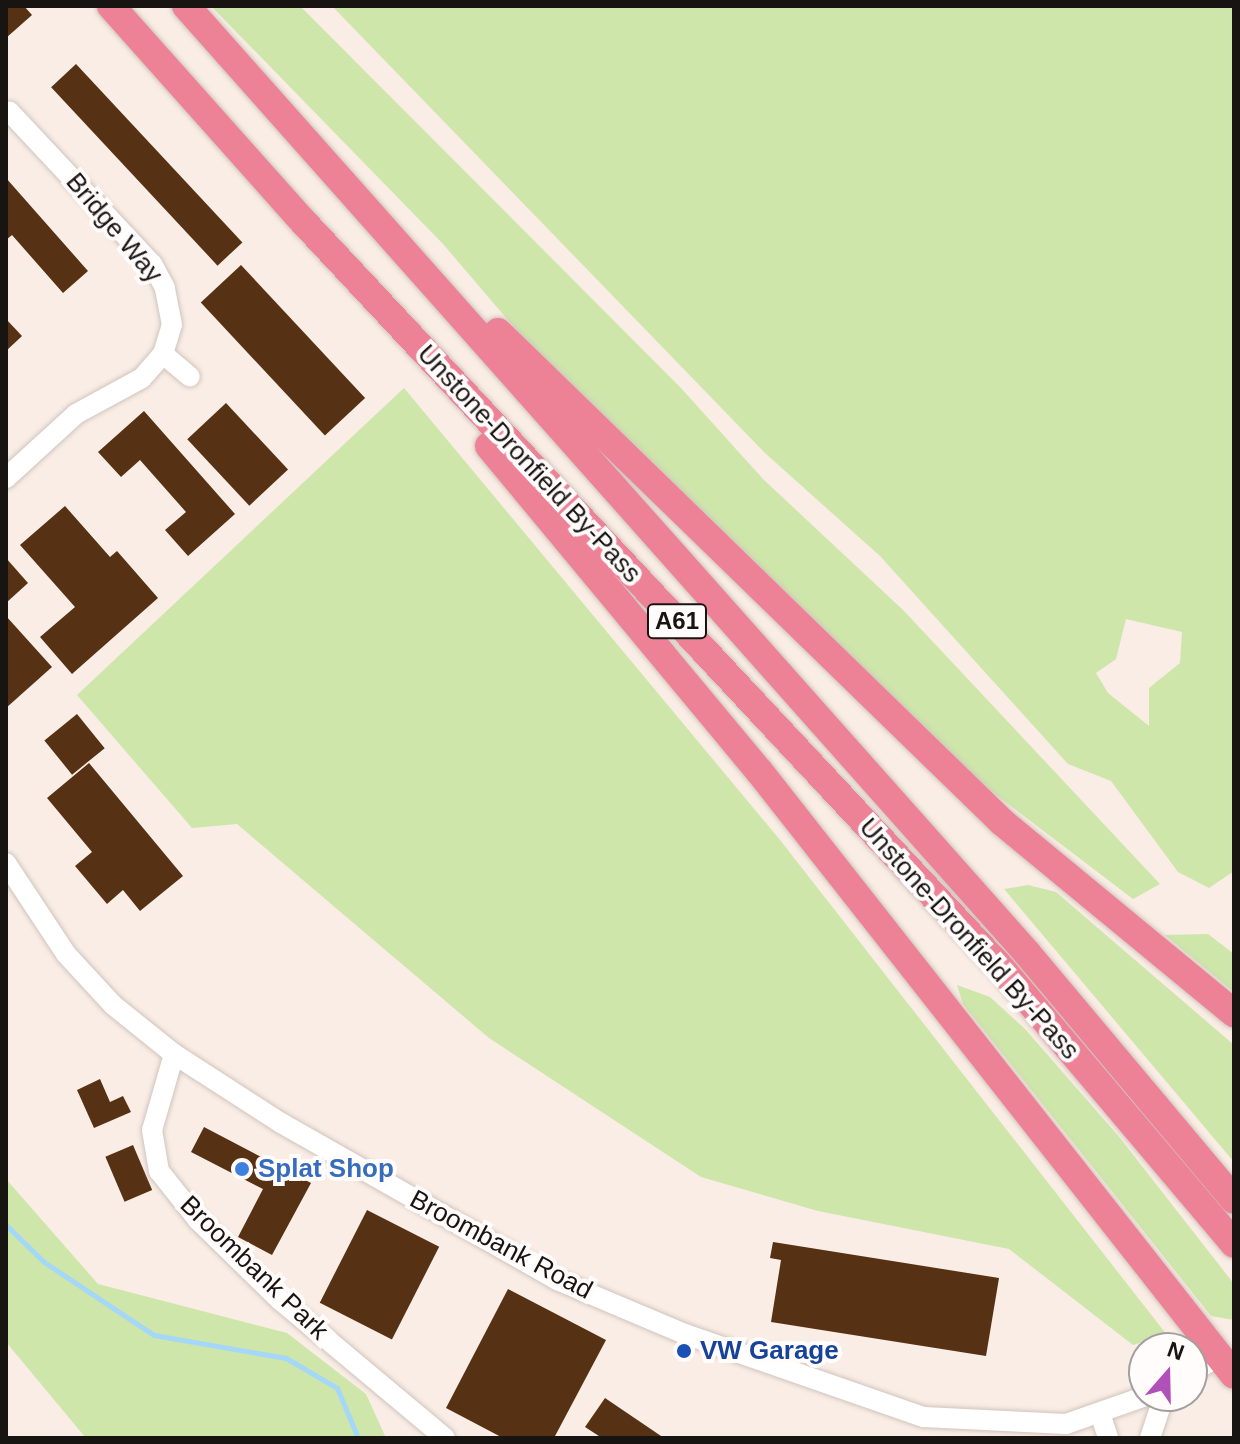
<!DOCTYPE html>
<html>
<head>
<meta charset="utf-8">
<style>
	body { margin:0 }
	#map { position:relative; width:1240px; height:1444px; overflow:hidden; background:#f9ede5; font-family:Arial,sans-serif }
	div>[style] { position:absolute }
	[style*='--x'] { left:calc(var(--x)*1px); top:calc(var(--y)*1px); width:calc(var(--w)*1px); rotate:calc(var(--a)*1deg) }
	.green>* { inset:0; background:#cee6aa }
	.stream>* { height:5px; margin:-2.5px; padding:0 2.5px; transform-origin:2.5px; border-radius:2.5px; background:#a5d7f9 }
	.building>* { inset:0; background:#573113; transform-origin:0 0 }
	.roads { filter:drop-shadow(0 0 2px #d0c4bd) drop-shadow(0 0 2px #d0c4bd) }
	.minor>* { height:20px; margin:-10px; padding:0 10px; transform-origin:10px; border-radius:10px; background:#fff }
	.highway>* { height:28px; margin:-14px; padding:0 14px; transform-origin:14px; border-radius:14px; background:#ed8296 }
	.dots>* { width:22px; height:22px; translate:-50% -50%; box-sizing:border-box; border:4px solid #fffcfb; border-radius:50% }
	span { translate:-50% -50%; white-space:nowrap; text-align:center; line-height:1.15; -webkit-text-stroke:8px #fffcfb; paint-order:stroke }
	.shield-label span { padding:2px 6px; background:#fffcfb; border:2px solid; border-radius:6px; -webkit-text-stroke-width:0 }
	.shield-label { font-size:24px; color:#181412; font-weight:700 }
	.street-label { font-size:26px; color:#181412 }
	.shop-label { font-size:26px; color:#366cbe; font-weight:700 }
	.left { translate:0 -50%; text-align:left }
	.transit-label { font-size:26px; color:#164399; font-weight:700 }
	.frame { position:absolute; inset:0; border:8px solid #181412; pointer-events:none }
	.north { position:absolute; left:1128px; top:1332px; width:80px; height:80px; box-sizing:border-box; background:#fffcfb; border:2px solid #a39f9e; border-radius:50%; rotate:20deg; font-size:22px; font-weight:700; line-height:32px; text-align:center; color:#181412 }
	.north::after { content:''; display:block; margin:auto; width:28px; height:36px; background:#b150b8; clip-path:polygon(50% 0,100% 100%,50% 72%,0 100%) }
</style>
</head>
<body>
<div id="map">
	<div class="green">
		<i style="clip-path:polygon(211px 6px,300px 6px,680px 387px,763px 479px,903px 610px,1160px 884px,1133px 899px,974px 778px,531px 347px,443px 244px)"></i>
		<i style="clip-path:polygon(evenodd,332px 6px,1234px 6px,1234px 871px,1209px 888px,1178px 872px,1111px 781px,1068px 764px,880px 556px,765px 453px,332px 6px,1126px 619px,1182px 632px,1180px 663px,1149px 688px,1149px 726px,1108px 693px,1096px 673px,1116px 659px,1126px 619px)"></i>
		<i style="clip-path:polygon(404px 388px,780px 840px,1167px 1335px,1133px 1345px,1009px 1249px,818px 1211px,701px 1177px,489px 1038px,237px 824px,192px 828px,77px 695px)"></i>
		<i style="clip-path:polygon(1028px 885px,1056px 892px,1234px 1045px,1234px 1162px,1004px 889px)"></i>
		<i style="clip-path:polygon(1208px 934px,1234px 954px,1234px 992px,1165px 935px)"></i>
		<i style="clip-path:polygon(957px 985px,990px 997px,1025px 1029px,1120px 1138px,1234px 1284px,1234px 1320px,1211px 1316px,963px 1004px)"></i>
		<i style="clip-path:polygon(6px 1179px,98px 1284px,287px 1333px,366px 1394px,386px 1438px,85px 1437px,6px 1342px)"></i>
	</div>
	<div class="stream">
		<i style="--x:6;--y:1225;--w:53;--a:44.2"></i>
		<i style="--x:44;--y:1262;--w:132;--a:33.6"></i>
		<i style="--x:154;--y:1335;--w:134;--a:9.9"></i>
		<i style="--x:286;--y:1358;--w:59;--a:30.5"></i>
		<i style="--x:337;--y:1388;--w:54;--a:67.2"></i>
	</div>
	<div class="building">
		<i style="clip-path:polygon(6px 6px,24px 6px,32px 15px,6px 38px)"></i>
		<i style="left:76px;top:64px;width:244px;height:34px;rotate:47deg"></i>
		<i style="clip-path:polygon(6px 178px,88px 271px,63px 293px,12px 235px,6px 240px)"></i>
		<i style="left:241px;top:265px;width:182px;height:55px;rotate:47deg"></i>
		<i style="clip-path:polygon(6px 319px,22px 336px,6px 351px)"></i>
		<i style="left:226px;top:403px;width:91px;height:53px;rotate:47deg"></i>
		<i style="clip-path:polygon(144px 411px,235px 514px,188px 556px,165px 530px,186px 512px,140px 460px,121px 477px,98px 452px)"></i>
		<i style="clip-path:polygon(65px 506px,110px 557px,117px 551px,158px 598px,72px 674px,40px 637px,75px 607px,20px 545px)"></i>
		<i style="clip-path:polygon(6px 558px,28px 583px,6px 603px)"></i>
		<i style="clip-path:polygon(6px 616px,52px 667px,6px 708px)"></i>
		<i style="left:77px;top:714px;width:44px;height:42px;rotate:51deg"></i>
		<i style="clip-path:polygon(89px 763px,183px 876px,140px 911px,123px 890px,107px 904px,75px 866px,92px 852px,47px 798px)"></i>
		<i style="clip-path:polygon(100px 1079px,110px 1102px,123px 1096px,131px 1112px,94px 1128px,77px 1090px)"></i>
		<i style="clip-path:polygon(204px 1127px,311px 1183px,272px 1255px,238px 1237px,263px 1189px,191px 1152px)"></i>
		<i style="left:133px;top:1145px;width:49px;height:30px;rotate:67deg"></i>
		<i style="left:367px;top:1210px;width:81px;height:104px;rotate:27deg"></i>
		<i style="clip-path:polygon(773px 1242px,999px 1278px,986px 1356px,771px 1322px,781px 1260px,770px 1258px)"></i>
		<i style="clip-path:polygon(508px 1289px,606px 1340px,554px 1438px,503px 1438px,446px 1408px)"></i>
		<i style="clip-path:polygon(605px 1398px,664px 1438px,602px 1438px,585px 1427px)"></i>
	</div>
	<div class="roads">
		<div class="minor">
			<i style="--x:163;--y:354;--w:35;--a:40"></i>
			<i style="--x:6;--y:478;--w:95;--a:-42.4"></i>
			<i style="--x:76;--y:414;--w:75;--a:-28.6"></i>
			<i style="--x:142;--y:378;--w:32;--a:-49"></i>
			<i style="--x:163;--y:354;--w:30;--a:-73"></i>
			<i style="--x:172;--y:325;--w:38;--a:-101"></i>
			<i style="--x:165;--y:288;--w:27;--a:-118"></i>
			<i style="--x:152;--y:264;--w:209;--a:-133.1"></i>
			<i style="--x:6;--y:863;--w:109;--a:56.6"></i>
			<i style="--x:66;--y:954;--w:69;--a:47.3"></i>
			<i style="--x:113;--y:1005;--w:78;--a:38.8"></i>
			<i style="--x:174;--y:1054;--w:127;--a:32.8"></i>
			<i style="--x:281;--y:1123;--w:318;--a:29.6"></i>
			<i style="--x:557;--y:1280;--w:139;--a:22.9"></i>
			<i style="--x:685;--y:1334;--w:253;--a:19.2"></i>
			<i style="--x:924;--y:1417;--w:142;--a:2.8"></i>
			<i style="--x:1066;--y:1424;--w:85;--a:-19.3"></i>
			<i style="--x:174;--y:1054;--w:79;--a:106.1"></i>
			<i style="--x:152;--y:1130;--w:42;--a:80.3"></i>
			<i style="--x:159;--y:1171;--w:63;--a:51.5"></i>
			<i style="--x:198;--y:1220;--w:115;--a:44.3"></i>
			<i style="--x:280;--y:1300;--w:215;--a:39.9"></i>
			<i style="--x:1192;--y:1372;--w:30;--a:-30"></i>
			<i style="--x:1101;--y:1416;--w:23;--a:72"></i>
			<i style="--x:1150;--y:1438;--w:44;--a:-71.6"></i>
		</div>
		<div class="highway">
			<i style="--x:111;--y:6;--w:283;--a:48.3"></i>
			<i style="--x:299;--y:217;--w:1028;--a:46.93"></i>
			<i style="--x:1001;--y:968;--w:361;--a:49.8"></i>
			<i style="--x:186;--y:6;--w:1267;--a:48.39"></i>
			<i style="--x:1027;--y:953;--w:322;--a:50"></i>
			<i style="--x:498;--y:332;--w:703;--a:44.19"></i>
			<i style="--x:1002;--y:822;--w:301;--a:39.5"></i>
			<i style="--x:489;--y:446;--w:423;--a:50.3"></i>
			<i style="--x:759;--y:771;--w:768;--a:51.82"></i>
		</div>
	</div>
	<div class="dots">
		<i style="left:242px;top:1169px;background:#3f7fe0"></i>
		<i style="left:684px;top:1351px;background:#1a4fb4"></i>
	</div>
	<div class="shield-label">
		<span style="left:677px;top:621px">A61</span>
	</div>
	<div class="street-label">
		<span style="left:114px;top:228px;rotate:50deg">Bridge Way</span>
		<span style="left:529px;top:464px;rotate:47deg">Unstone-Dronfield By-Pass</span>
		<span style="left:969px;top:939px;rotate:48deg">Unstone-Dronfield By-Pass</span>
		<span style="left:501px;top:1245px;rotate:28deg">Broombank Road</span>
		<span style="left:254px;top:1268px;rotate:44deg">Broombank Park</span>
	</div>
	<div class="shop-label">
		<span class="left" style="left:258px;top:1169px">Splat Shop</span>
	</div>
	<div class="transit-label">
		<span class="left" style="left:700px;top:1351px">VW Garage</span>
	</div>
	<div class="frame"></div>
	<div class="north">N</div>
</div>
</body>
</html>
